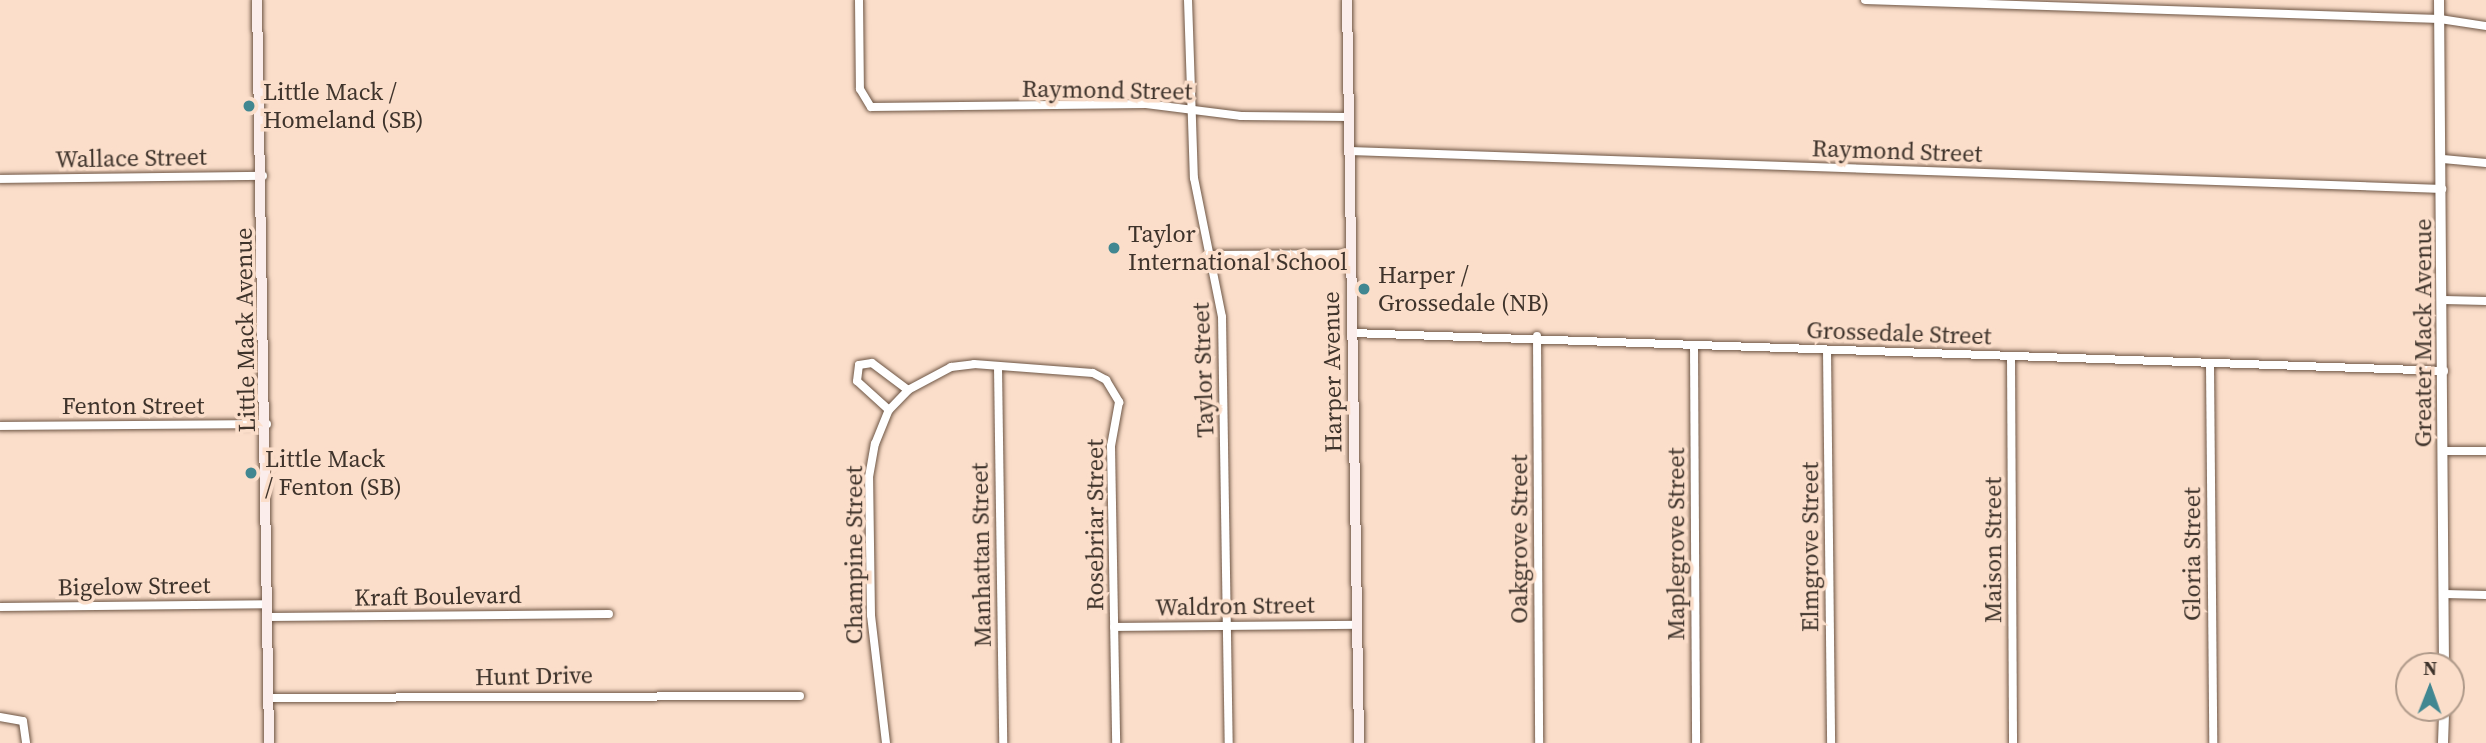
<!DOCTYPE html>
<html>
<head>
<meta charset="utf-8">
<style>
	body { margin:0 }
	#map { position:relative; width:2486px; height:743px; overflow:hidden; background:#fbdeca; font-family:"Source Serif 4",serif }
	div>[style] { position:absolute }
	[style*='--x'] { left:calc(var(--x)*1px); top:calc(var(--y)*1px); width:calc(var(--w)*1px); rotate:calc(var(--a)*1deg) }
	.roads { filter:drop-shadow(0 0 2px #6d5544) drop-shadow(0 0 2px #6d5544) }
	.minor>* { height:8px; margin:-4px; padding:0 4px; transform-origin:4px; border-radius:4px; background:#fff }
	.tertiary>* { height:10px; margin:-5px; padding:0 5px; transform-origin:5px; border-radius:5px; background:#fff }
	.secondary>* { height:10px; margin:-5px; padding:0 5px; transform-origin:5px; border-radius:5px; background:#fbedeb }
	.dots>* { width:19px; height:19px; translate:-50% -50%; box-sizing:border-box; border:4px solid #fbdeca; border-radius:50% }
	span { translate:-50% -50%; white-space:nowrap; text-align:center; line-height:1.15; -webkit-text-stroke:7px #fbdeca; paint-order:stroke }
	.street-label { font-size:24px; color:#3e332b }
	.poi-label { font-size:24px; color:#3e332b }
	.left { translate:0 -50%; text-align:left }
	.north { position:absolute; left:2395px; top:652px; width:70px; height:70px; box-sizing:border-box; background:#fbdeca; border:2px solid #af9a8a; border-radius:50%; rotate:1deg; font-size:19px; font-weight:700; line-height:28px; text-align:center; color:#3e332b }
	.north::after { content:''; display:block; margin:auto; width:24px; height:32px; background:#418791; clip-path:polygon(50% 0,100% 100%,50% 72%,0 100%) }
</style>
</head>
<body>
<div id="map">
	<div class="roads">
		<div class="minor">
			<i style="--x:859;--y:0;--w:89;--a:89.4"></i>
			<i style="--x:860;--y:89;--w:21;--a:59"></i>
			<i style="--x:871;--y:107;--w:275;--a:-0.6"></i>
			<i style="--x:1146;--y:104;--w:96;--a:7.2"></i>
			<i style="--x:1241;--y:116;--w:108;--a:0.5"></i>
			<i style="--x:1188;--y:0;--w:178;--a:88.1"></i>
			<i style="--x:1194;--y:178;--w:142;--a:78.6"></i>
			<i style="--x:1222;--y:317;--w:426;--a:89.1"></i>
			<i style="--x:1865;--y:0;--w:575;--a:1.89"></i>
			<i style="--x:2440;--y:19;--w:47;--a:8.7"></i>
			<i style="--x:1350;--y:151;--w:1093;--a:1.99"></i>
			<i style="--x:2443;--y:159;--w:43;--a:5.3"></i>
			<i style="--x:0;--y:179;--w:263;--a:-0.7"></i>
			<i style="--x:1213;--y:255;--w:138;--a:-0.4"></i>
			<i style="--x:2444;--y:300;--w:42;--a:1.4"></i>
			<i style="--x:1352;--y:333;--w:1093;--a:1.99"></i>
			<i style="--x:1537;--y:336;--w:407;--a:89.7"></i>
			<i style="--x:1694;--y:345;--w:398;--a:89.7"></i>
			<i style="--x:1827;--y:350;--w:393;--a:89.4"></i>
			<i style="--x:2011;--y:357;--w:386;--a:89.7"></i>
			<i style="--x:2210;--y:365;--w:378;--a:89.5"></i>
			<i style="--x:998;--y:367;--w:376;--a:89.2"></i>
			<i style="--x:889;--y:410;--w:43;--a:-137.8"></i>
			<i style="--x:857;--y:381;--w:16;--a:-83"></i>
			<i style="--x:859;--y:365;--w:13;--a:-9"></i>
			<i style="--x:872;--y:363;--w:45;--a:36.9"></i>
			<i style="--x:0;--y:426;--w:267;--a:-0.4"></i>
			<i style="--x:2445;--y:451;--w:41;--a:0"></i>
			<i style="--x:2445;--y:594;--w:41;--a:1.4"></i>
			<i style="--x:0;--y:607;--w:267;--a:-0.6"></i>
			<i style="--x:268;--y:617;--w:341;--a:-0.5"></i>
			<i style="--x:1114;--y:627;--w:243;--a:-0.5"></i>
			<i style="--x:269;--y:698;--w:531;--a:-0.22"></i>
			<i style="--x:0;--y:717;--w:23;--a:10"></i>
			<i style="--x:23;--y:721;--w:22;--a:82"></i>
			<i style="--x:886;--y:743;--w:129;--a:-96.7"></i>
			<i style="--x:871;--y:615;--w:138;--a:-90.8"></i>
			<i style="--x:869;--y:477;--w:34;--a:-80"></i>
			<i style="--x:875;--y:444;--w:37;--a:-68"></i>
			<i style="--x:889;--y:410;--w:28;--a:-46"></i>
			<i style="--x:908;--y:390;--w:49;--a:-28.1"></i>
			<i style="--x:951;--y:367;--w:23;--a:-7"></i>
			<i style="--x:974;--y:364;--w:119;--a:4.3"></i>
			<i style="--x:1093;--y:373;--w:15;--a:28"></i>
			<i style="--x:1106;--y:380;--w:26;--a:59"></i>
			<i style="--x:1119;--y:402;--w:45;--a:100.3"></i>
			<i style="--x:1111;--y:446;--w:297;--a:89"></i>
		</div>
		<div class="tertiary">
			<i style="--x:2439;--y:0;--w:666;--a:89.57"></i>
			<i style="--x:2443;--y:743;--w:35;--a:-88"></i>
		</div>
		<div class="secondary">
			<i style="--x:257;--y:0;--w:743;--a:89.07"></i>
			<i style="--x:1347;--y:0;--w:743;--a:89.07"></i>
		</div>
	</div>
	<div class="dots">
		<i style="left:249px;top:106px;background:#418791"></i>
		<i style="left:1114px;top:248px;background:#418791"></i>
		<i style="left:1364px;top:289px;background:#418791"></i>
		<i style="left:251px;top:473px;background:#418791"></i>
	</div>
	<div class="street-label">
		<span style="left:1107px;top:90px;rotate:1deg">Raymond Street</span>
		<span style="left:1897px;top:151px;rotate:2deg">Raymond Street</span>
		<span style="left:131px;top:158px;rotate:-1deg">Wallace Street</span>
		<span style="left:245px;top:330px;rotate:-91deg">Little Mack Avenue</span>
		<span style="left:1899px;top:333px;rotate:2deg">Grossedale Street</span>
		<span style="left:2423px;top:333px;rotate:-90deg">Greater Mack Avenue</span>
		<span style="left:1203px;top:370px;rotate:-92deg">Taylor Street</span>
		<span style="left:1332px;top:372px;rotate:-91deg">Harper Avenue</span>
		<span style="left:133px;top:406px">Fenton Street</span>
		<span style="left:1095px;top:525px;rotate:-90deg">Rosebriar Street</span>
		<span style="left:1519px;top:539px;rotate:-90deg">Oakgrove Street</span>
		<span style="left:1676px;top:544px;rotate:-90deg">Maplegrove Street</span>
		<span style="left:1810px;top:547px;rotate:-90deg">Elmgrove Street</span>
		<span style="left:1993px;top:550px;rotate:-90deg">Maison Street</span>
		<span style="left:2192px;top:554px;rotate:-90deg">Gloria Street</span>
		<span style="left:854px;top:555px;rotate:-90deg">Champine Street</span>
		<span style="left:981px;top:555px;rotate:-91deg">Manhattan Street</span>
		<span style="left:134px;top:586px;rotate:-1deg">Bigelow Street</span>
		<span style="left:438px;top:596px;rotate:-1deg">Kraft Boulevard</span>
		<span style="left:1235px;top:606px;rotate:-1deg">Waldron Street</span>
		<span style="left:534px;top:676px;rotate:-1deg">Hunt Drive</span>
	</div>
	<div class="poi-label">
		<span class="left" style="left:263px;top:106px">Little Mack /<br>Homeland (SB)</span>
		<span class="left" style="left:1128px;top:248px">Taylor<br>International School</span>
		<span class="left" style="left:1378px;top:289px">Harper /<br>Grossedale (NB)</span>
		<span class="left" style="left:265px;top:473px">Little Mack<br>/ Fenton (SB)</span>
	</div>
	<div class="north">N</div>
</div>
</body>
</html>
